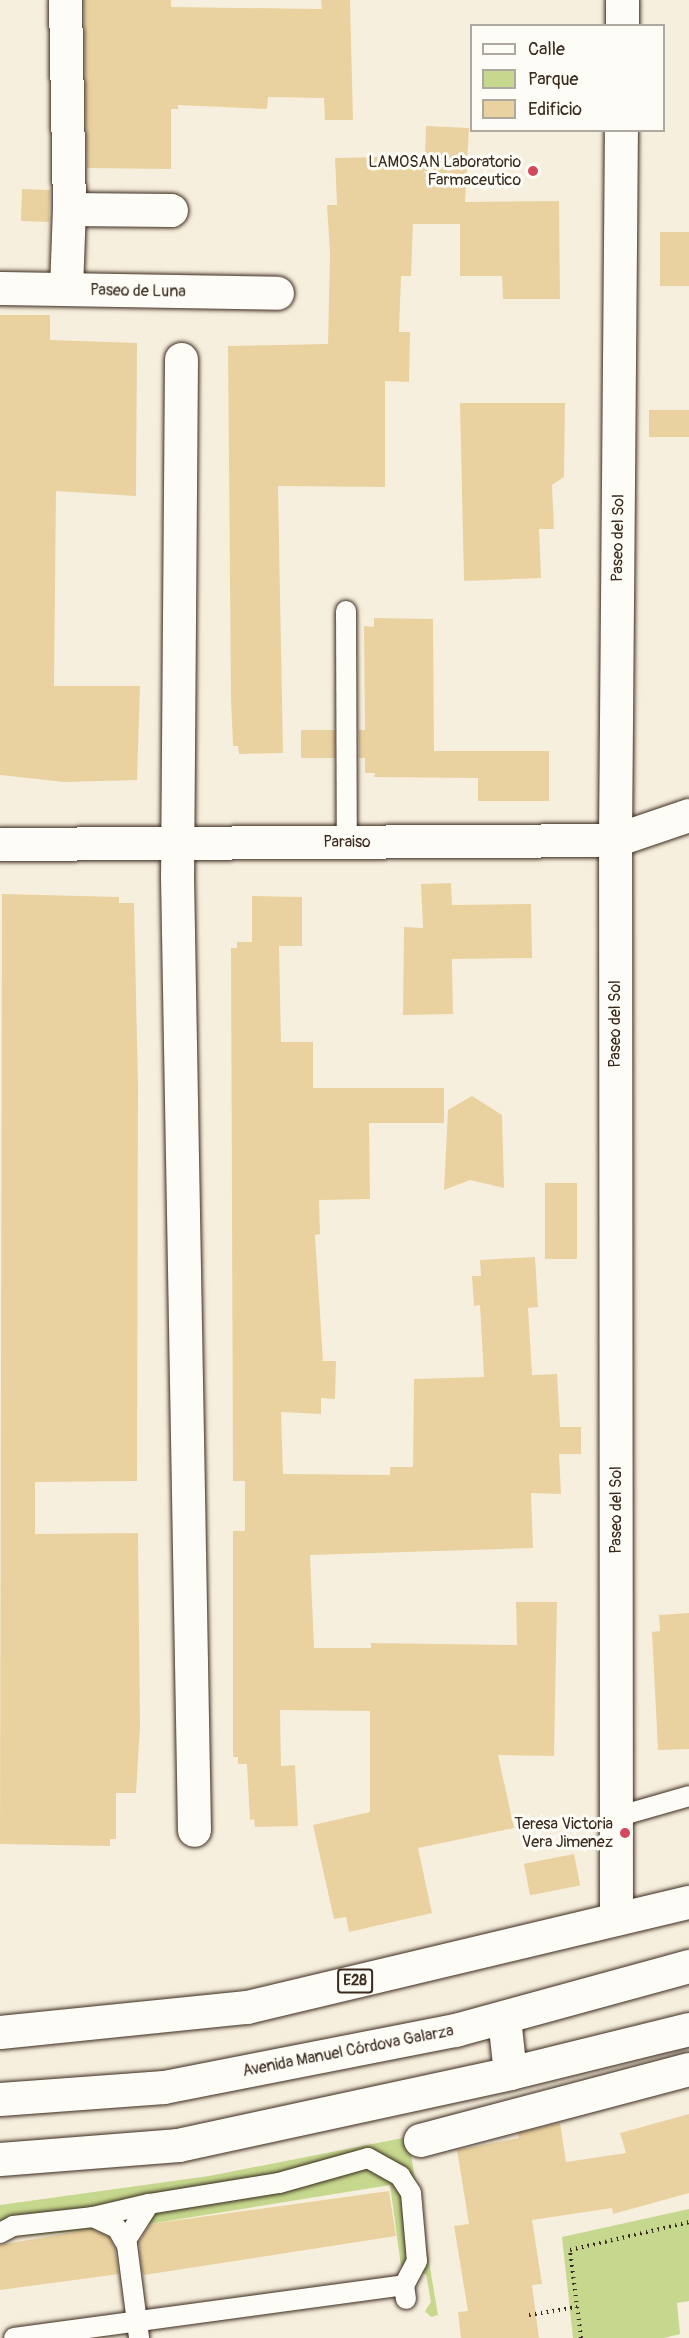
<!DOCTYPE html>
<html>
<head>
<meta charset="utf-8">
<style>
	body { margin:0 }
	#map { position:relative; width:689px; height:2338px; overflow:hidden; background:#f7efdd; font-family:Pangolin,sans-serif }
	div>[style] { position:absolute }
	[style*='--x'] { left:calc(var(--x)*1px); top:calc(var(--y)*1px); width:calc(var(--w)*1px); rotate:calc(var(--a)*1deg) }
	.green>* { inset:0; background:#c6d88d }
	.building>* { inset:0; background:#ead2a0; transform-origin:0 0 }
	.path>* { height:4px; margin-top:-2px; transform-origin:0; background:repeating-linear-gradient(90deg,#3b2a1e 0 1.5px,transparent 0 6px) }
	.roads { filter:drop-shadow(0 0 2px #3b2a1e) drop-shadow(0 0 2px #3b2a1e) }
	.lane>* { height:20px; margin:-10px; padding:0 10px; transform-origin:10px; border-radius:10px; background:#fdfcf7 }
	.street>* { height:33px; margin:-16.5px; padding:0 16.5px; transform-origin:16.5px; border-radius:16.5px; background:#fdfcf7 }
	.primary>* { height:33px; margin:-16.5px; padding:0 16.5px; transform-origin:16.5px; border-radius:16.5px; background:#fdfcf7 }
	.dots>* { width:16px; height:16px; translate:-50% -50%; box-sizing:border-box; border:3px solid #fdfcf7; border-radius:50% }
	span { translate:-50% -50%; white-space:nowrap; text-align:center; line-height:1.15; -webkit-text-stroke:6px #fdfcf7; paint-order:stroke }
	.shield-label span { padding:2px 4px; background:#fdfcf7; border:2px solid; border-radius:4px; -webkit-text-stroke-width:0 }
	.shield-label { font-size:15px; color:#3b2a1e; font-weight:700 }
	.poi-label { font-size:16px; color:#3b2a1e }
	.right { translate:-100% -50%; text-align:right }
	.street-label { font-size:16px; color:#3b2a1e }
	.legend { position:absolute; left:470px; top:24px; width:195px; height:108px; box-sizing:border-box; background:#fdfcf7; border:2px solid #afa8a0; margin:0; padding:8px 10px; list-style:none; font-size:18px; color:#3b2a1e }
	.legend li { display:flex; align-items:center; gap:12px; height:30px }
	.legend b { width:30px; border:2px solid #afa8a0 }
</style>
</head>
<body>
<div id="map">
	<div class="green">
		<i style="clip-path:polygon(408px 2137px,438px 2315px,431px 2317px,425px 2311px,431px 2302px,426px 2274px,401px 2266px,390px 2185px,137px 2226px,0 2238px,0 2205px,209px 2176px)"></i>
		<i style="clip-path:polygon(689px 2209px,689px 2301px,677px 2303px,680px 2334px,664px 2338px,573px 2338px,562px 2237px)"></i>
	</div>
	<div class="building">
		<i style="clip-path:polygon(84px 0,171px 0,171px 7px,322px 9px,321px 0,350px 0,353px 120px,325px 120px,324px 98px,268px 97px,267px 109px,178px 105px,178px 109px,171px 109px,171px 169px,87px 168px)"></i>
		<i style="clip-path:polygon(426px 126px,469px 128px,465px 202px,559px 201px,560px 299px,503px 299px,502px 276px,460px 276px,460px 224px,413px 224px,411px 276px,401px 276px,399px 332px,410px 332px,409px 382px,385px 381px,385px 487px,278px 486px,283px 753px,239px 754px,238px 746px,233px 746px,231px 699px,228px 346px,328px 344px,330px 254px,327px 205px,337px 205px,335px 158px,425px 156px)"></i>
		<i style="left:22px;top:189px;width:28px;height:32px;rotate:2deg"></i>
		<i style="left:660px;top:232px;width:29px;height:54px"></i>
		<i style="clip-path:polygon(0 315px,50px 315px,50px 340px,137px 343px,136px 496px,56px 491px,54px 686px,140px 686px,137px 780px,64px 782px,0 775px)"></i>
		<i style="clip-path:polygon(460px 403px,565px 403px,564px 477px,552px 485px,554px 529px,539px 529px,541px 578px,464px 581px)"></i>
		<i style="left:649px;top:410px;width:40px;height:27px"></i>
		<i style="clip-path:polygon(374px 618px,433px 619px,434px 751px,549px 751px,549px 801px,478px 801px,478px 778px,374px 777px,375px 773px,365px 773px,365px 758px,359px 758px,359px 730px,365px 730px,364px 626px,374px 627px)"></i>
		<i style="left:301px;top:730px;width:34px;height:28px"></i>
		<i style="clip-path:polygon(451px 883px,452px 905px,531px 904px,532px 958px,452px 959px,453px 1014px,403px 1015px,404px 927px,423px 928px,421px 884px)"></i>
		<i style="clip-path:polygon(2px 894px,119px 897px,119px 903px,134px 903px,138px 1086px,137px 1481px,35px 1482px,35px 1534px,138px 1533px,140px 1726px,136px 1793px,116px 1793px,116px 1839px,110px 1839px,110px 1846px,0 1844px)"></i>
		<i style="clip-path:polygon(252px 896px,302px 897px,302px 946px,279px 946px,281px 1042px,313px 1042px,313px 1088px,444px 1088px,444px 1123px,369px 1123px,370px 1199px,319px 1200px,320px 1234px,315px 1235px,323px 1361px,336px 1361px,335px 1399px,321px 1398px,321px 1414px,281px 1412px,283px 1474px,390px 1475px,390px 1467px,413px 1467px,414px 1379px,484px 1377px,480px 1305px,474px 1306px,472px 1276px,481px 1276px,480px 1260px,535px 1257px,538px 1307px,528px 1308px,532px 1375px,557px 1374px,560px 1427px,581px 1427px,581px 1454px,559px 1454px,561px 1494px,531px 1493px,533px 1548px,310px 1555px,314px 1648px,371px 1648px,371px 1643px,517px 1645px,516px 1602px,557px 1602px,554px 1756px,498px 1755px,514px 1828px,418px 1848px,432px 1913px,349px 1932px,346px 1917px,334px 1919px,313px 1825px,370px 1812px,370px 1711px,280px 1710px,281px 1766px,295px 1765px,298px 1826px,255px 1827px,254px 1819px,250px 1820px,247px 1764px,238px 1764px,238px 1757px,233px 1757px,233px 1531px,245px 1531px,245px 1481px,233px 1481px,231px 948px,237px 948px,237px 942px,252px 942px)"></i>
		<i style="clip-path:polygon(472px 1096px,502px 1115px,504px 1188px,470px 1180px,444px 1190px,448px 1110px)"></i>
		<i style="left:545px;top:1183px;width:32px;height:76px"></i>
		<i style="clip-path:polygon(689px 1613px,689px 1749px,658px 1750px,652px 1632px,660px 1631px,659px 1615px)"></i>
		<i style="left:574px;top:1854px;width:32px;height:51px;rotate:79deg"></i>
		<i style="clip-path:polygon(689px 2114px,689px 2193px,613px 2214px,612px 2208px,532px 2220px,542px 2284px,532px 2285px,539px 2338px,461px 2338px,458px 2312px,468px 2311px,454px 2226px,469px 2224px,457px 2150px,519px 2138px,518px 2133px,560px 2123px,566px 2162px,626px 2153px,620px 2133px)"></i>
		<i style="clip-path:polygon(389px 2191px,396px 2236px,144px 2275px,142px 2271px,139px 2243px,150px 2224px)"></i>
		<i style="clip-path:polygon(91px 2229px,109px 2237px,115px 2249px,119px 2274px,0 2290px,0 2245px)"></i>
	</div>
	<div class="path">
		<i style="--x:529;--y:2315;--w:49;--a:-9.5"></i>
		<i style="--x:581;--y:2338;--w:89;--a:-97.1"></i>
		<i style="--x:570;--y:2250;--w:122;--a:-13.2"></i>
	</div>
	<div class="roads">
		<div class="lane">
			<i style="--x:346;--y:611;--w:231;--a:89.8"></i>
			<i style="--x:616;--y:1817;--w:76;--a:-16"></i>
			<i style="--x:93;--y:2217;--w:57;--a:-13.1"></i>
			<i style="--x:0;--y:2233;--w:15;--a:-28"></i>
			<i style="--x:13;--y:2226;--w:81;--a:-6.4"></i>
			<i style="--x:93;--y:2217;--w:26;--a:25"></i>
			<i style="--x:117;--y:2228;--w:20;--a:60"></i>
			<i style="--x:127;--y:2245;--w:94;--a:82.6"></i>
			<i style="--x:126;--y:2240;--w:43;--a:-57.4"></i>
			<i style="--x:149;--y:2204;--w:132;--a:-9.2"></i>
			<i style="--x:279;--y:2183;--w:92;--a:-15.7"></i>
			<i style="--x:368;--y:2158;--w:37;--a:29"></i>
			<i style="--x:400;--y:2176;--w:20;--a:57"></i>
			<i style="--x:411;--y:2193;--w:68;--a:85"></i>
			<i style="--x:417;--y:2261;--w:27;--a:118"></i>
			<i style="--x:14;--y:2338;--w:394;--a:-7.7"></i>
			<i style="--x:404;--y:2285;--w:14;--a:82"></i>
		</div>
		<div class="street">
			<i style="--x:65;--y:0;--w:209;--a:88.9"></i>
			<i style="--x:622;--y:26;--w:26;--a:-90"></i>
			<i style="--x:0;--y:288;--w:277;--a:1"></i>
			<i style="--x:66;--y:289;--w:80;--a:-87.9"></i>
			<i style="--x:69;--y:209;--w:102;--a:0.6"></i>
			<i style="--x:181;--y:359;--w:517;--a:90.44"></i>
			<i style="--x:177;--y:876;--w:954;--a:88.98"></i>
			<i style="--x:0;--y:844;--w:615;--a:-0.37"></i>
			<i style="--x:615;--y:840;--w:78;--a:-18.7"></i>
			<i style="--x:616;--y:1918;--w:1078;--a:-90.05"></i>
			<i style="--x:615;--y:840;--w:710;--a:-89.52"></i>
			<i style="--x:504;--y:2018;--w:55;--a:83.8"></i>
			<i style="--x:420;--y:2140;--w:278;--a:-14.8"></i>
			<i style="--x:0;--y:2159;--w:179;--a:-4.5"></i>
			<i style="--x:178;--y:2145;--w:340;--a:-12.2"></i>
			<i style="--x:510;--y:2073;--w:184;--a:-13.8"></i>
		</div>
		<div class="primary">
			<i style="--x:0;--y:2032;--w:248;--a:-5.8"></i>
			<i style="--x:247;--y:2007;--w:454;--a:-13.4"></i>
			<i style="--x:0;--y:2099;--w:164;--a:-4.2"></i>
			<i style="--x:164;--y:2087;--w:297;--a:-11.1"></i>
			<i style="--x:455;--y:2030;--w:243;--a:-15.3"></i>
		</div>
	</div>
	<div class="dots">
		<i style="left:533px;top:171px;background:#d1495b"></i>
		<i style="left:625px;top:1833px;background:#d1495b"></i>
	</div>
	<div class="shield-label">
		<span style="left:355px;top:1981px">E28</span>
	</div>
	<div class="poi-label">
		<span class="right" style="left:521px;top:171px">LAMOSAN Laboratorio<br>Farmaceutico</span>
		<span class="right" style="left:613px;top:1833px">Teresa Victoria<br>Vera Jimenez</span>
	</div>
	<div class="street-label">
		<span style="left:138px;top:291px;rotate:1deg">Paseo de Luna</span>
		<span style="left:618px;top:538px;rotate:-89deg">Paseo del Sol</span>
		<span style="left:347px;top:842px">Paraiso</span>
		<span style="left:615px;top:1024px;rotate:-90deg">Paseo del Sol</span>
		<span style="left:616px;top:1510px;rotate:-90deg">Paseo del Sol</span>
		<span style="left:348px;top:2051px;rotate:-11deg">Avenida Manuel Córdova Galarza</span>
	</div>
	<ul class="legend">
	<li><b style="height:8px;background:#fdfcf7"></b>Calle</li>
	<li><b style="height:16px;background:#c6d88d"></b>Parque</li>
	<li><b style="height:16px;background:#ead2a0"></b>Edificio</li>
	</ul>
</div>
</body>
</html>
